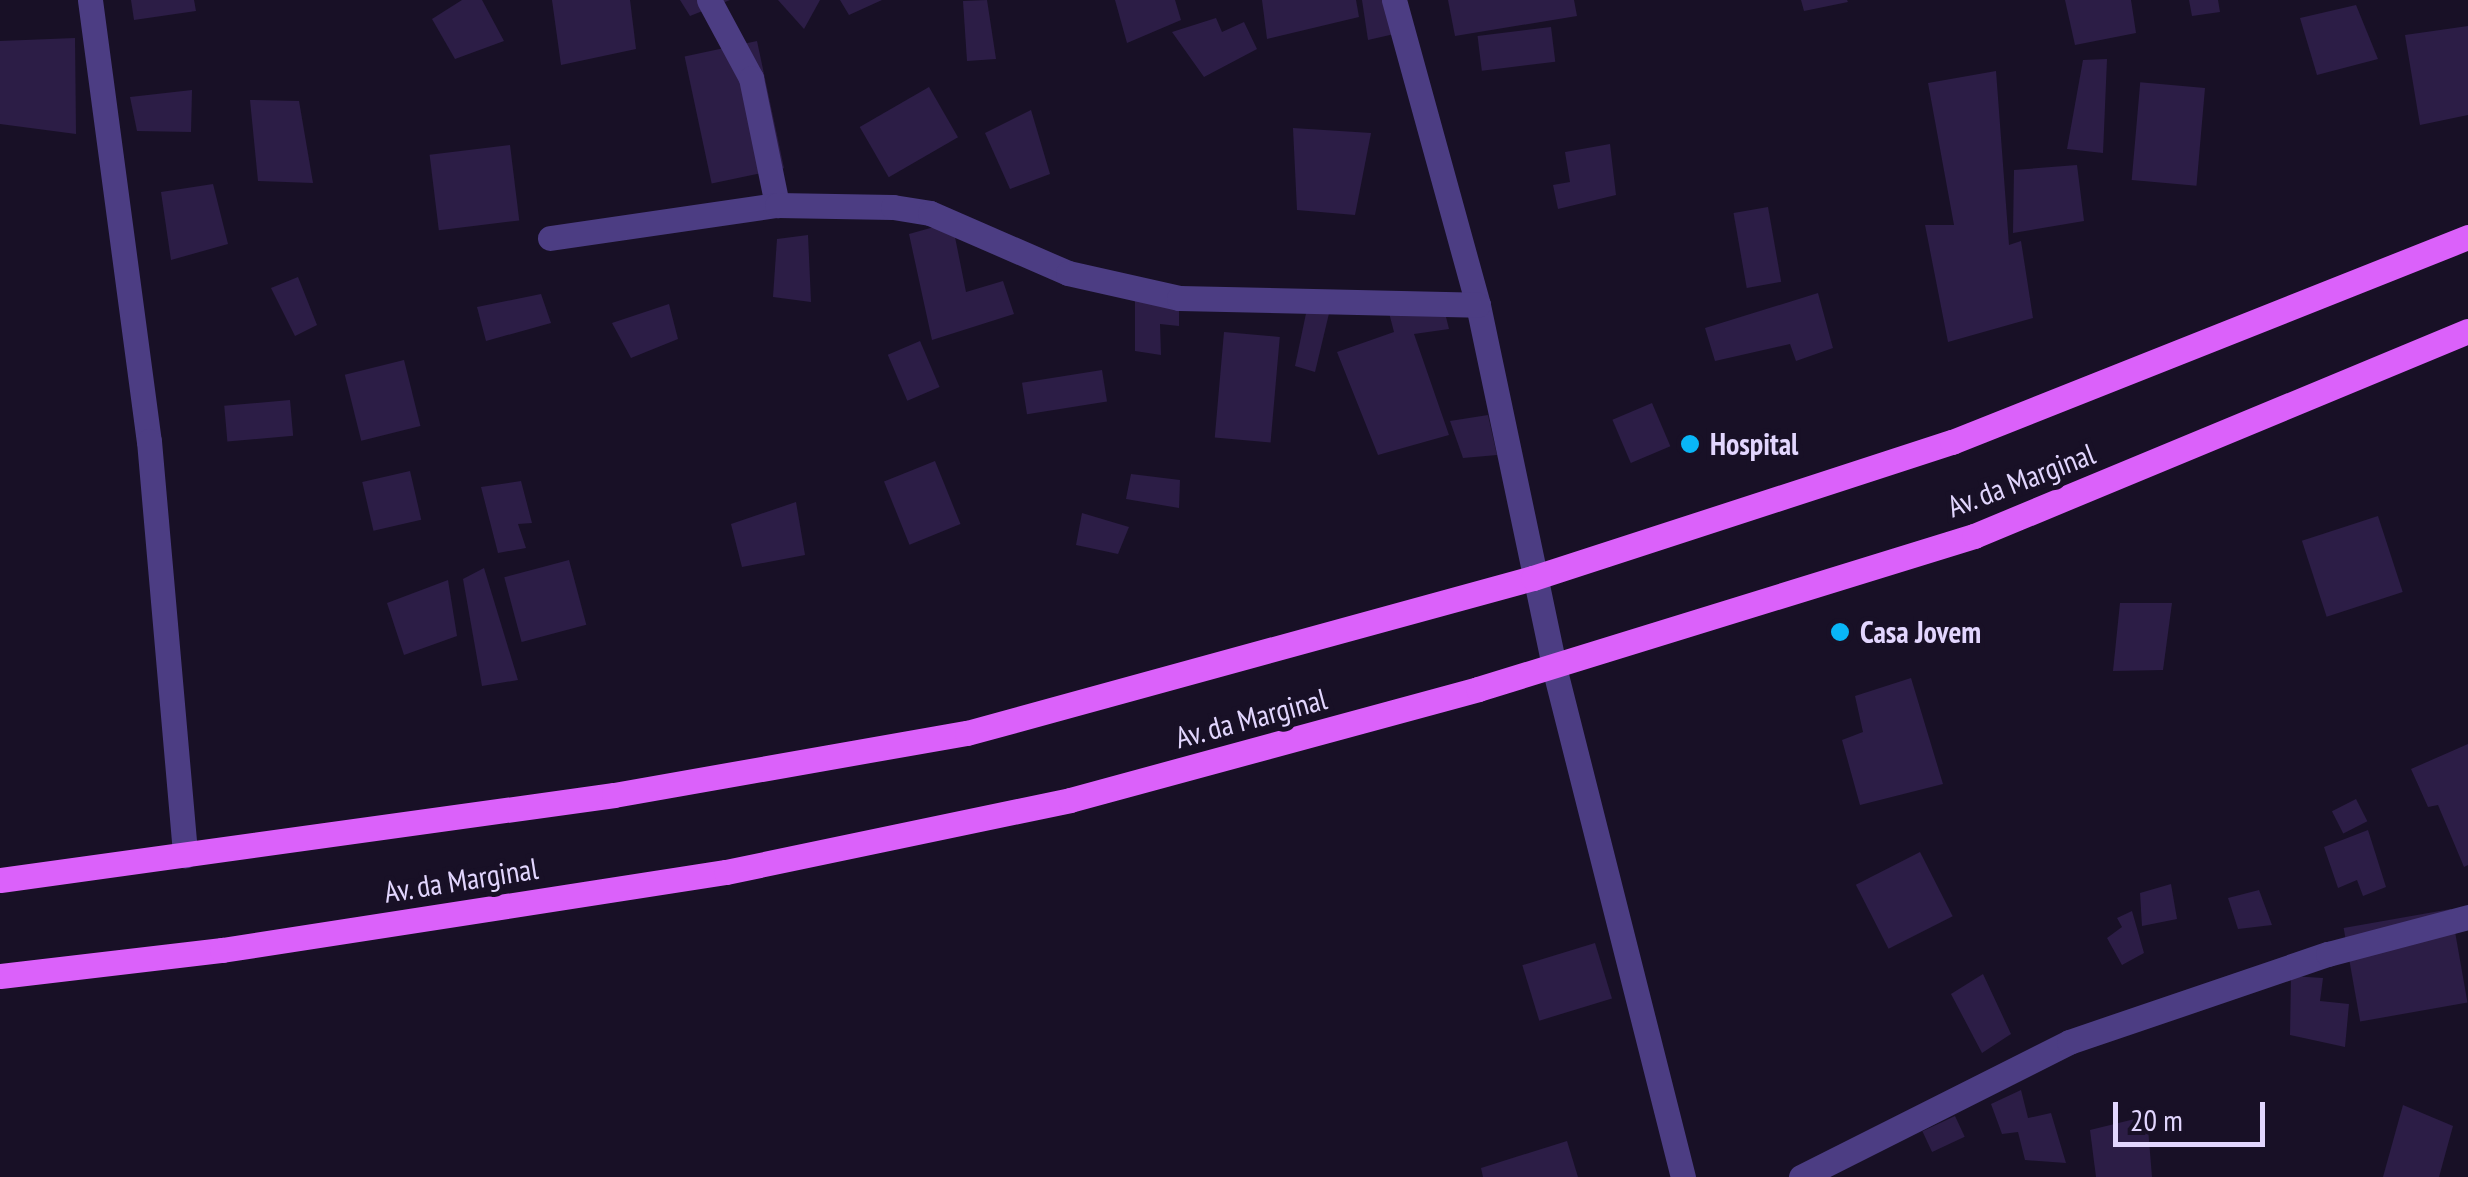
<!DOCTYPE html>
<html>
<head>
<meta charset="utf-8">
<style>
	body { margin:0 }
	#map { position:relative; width:2468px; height:1177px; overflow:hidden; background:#181026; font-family:"PT Sans Narrow",sans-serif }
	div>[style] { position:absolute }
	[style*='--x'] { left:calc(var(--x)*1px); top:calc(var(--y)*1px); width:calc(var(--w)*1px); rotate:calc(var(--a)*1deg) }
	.building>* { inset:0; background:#2c1d46; transform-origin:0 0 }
	.street>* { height:25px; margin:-12.5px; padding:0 12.5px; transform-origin:12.5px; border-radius:12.5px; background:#4c3d83 }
	.primary>* { height:25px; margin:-12.5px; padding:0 12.5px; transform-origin:12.5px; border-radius:12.5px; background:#db61fa }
	.dots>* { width:28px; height:28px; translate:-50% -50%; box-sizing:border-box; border:5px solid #181026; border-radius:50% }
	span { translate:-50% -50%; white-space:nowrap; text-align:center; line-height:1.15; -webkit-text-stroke:10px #181026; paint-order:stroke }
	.poi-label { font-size:30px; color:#e2d6fe; font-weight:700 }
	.left { translate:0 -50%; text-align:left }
	.street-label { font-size:30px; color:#e2d6fe }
	.scale { position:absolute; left:2113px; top:1102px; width:152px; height:45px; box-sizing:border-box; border:5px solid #e2d6fe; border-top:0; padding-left:12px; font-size:30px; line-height:35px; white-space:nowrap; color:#e2d6fe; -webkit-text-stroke:8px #181026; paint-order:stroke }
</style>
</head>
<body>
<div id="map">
	<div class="building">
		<i style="clip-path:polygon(131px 0,194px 0,196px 11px,134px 20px)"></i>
		<i style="clip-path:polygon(462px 0,482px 0,504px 41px,455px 59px,432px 19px)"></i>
		<i style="clip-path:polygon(552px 0,630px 0,636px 49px,561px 65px)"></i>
		<i style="clip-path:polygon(680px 0,730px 0,690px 16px)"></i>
		<i style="clip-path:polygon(778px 0,820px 0,804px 29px)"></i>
		<i style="clip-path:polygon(840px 0,882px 0,849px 15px)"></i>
		<i style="clip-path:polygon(987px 0,996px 59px,967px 61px,963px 1px)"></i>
		<i style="clip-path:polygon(1115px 0,1175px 0,1181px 20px,1127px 43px)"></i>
		<i style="clip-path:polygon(1262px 0,1356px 0,1359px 17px,1267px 39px)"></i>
		<i style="clip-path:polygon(1362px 0,1394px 0,1403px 32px,1368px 40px)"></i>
		<i style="clip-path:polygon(1448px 0,1574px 0,1577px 16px,1455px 36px)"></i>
		<i style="clip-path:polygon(1801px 0,1847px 0,1848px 2px,1804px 11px)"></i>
		<i style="clip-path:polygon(2065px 0,2131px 0,2136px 33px,2075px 45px)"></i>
		<i style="clip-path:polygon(2189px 0,2218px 0,2220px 12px,2192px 16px)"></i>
		<i style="clip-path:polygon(2356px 5px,2378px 59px,2317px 75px,2300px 18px)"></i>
		<i style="clip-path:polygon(1216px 18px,1222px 32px,1244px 22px,1257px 49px,1204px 77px,1172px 32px)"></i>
		<i style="clip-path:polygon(2468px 26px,2468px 115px,2420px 125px,2405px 35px)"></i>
		<i style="left:1551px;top:27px;width:35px;height:74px;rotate:83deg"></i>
		<i style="clip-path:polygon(75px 38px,76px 134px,0 124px,0 41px)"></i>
		<i style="left:757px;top:41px;width:130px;height:74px;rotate:78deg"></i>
		<i style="clip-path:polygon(2107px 59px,2103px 153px,2067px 149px,2083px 60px)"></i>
		<i style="clip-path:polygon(1996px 71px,2009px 245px,2021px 241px,2033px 318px,1948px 342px,1925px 225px,1954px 225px,1928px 83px)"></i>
		<i style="left:929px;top:87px;width:58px;height:80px;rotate:60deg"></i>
		<i style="left:2205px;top:88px;width:98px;height:65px;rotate:95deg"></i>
		<i style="clip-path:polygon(192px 90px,191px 132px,137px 131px,130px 97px)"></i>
		<i style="clip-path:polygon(250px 100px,299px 101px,313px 183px,258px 181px)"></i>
		<i style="clip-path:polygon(1031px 110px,1050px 174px,1010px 189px,985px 133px)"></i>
		<i style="clip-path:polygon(1293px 128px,1371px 133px,1355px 215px,1297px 210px)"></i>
		<i style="clip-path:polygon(1610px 144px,1616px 195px,1558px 209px,1553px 185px,1570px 182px,1565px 152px)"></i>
		<i style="left:510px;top:145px;width:76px;height:81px;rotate:83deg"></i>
		<i style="clip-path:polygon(2077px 165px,2084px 221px,2013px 233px,2014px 170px)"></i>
		<i style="clip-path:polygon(213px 184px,228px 244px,171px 260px,161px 192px)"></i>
		<i style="left:1768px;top:207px;width:76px;height:35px;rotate:80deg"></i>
		<i style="clip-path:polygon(952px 222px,966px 292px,1003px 281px,1014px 314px,932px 340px,909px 234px)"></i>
		<i style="clip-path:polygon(808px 235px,811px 302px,773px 297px,777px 239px)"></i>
		<i style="clip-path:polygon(298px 277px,317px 325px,295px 336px,271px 288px)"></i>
		<i style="clip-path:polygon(1818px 293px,1833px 348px,1796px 361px,1790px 344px,1715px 361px,1705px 328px)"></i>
		<i style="clip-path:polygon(541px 294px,551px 323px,486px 341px,477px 307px)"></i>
		<i style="clip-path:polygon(1135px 298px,1179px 298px,1179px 326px,1160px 324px,1161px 355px,1135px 351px)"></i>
		<i style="clip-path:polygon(669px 304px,678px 339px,631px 358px,612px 323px)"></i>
		<i style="clip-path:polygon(1308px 304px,1331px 305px,1315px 372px,1295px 366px)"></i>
		<i style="clip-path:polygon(1387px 305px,1443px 305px,1449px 329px,1414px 334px,1449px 435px,1378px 455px,1337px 352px,1394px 332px)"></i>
		<i style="left:1224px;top:332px;width:56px;height:106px;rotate:5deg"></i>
		<i style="left:920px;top:341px;width:50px;height:35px;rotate:67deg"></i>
		<i style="left:404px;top:360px;width:68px;height:61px;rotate:76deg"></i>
		<i style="left:1102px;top:370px;width:32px;height:81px;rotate:81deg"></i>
		<i style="left:290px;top:400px;width:36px;height:66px;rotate:85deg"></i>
		<i style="left:1652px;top:403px;width:47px;height:43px;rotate:67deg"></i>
		<i style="clip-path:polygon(1488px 415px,1497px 455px,1463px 458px,1450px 421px)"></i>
		<i style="left:935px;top:461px;width:68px;height:55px;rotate:68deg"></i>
		<i style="left:410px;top:471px;width:50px;height:49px;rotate:77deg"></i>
		<i style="clip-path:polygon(1131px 474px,1180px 480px,1179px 508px,1126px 499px)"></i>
		<i style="clip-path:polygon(521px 481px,532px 523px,518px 524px,526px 548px,498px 553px,481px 487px)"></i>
		<i style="clip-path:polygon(796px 502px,805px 555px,742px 567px,731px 524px)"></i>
		<i style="clip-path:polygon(1082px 513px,1129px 527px,1118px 554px,1076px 545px)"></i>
		<i style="left:2378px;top:516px;width:80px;height:80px;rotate:72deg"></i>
		<i style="left:569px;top:560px;width:67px;height:67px;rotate:75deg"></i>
		<i style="clip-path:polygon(484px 568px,518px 680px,482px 686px,463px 579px)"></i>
		<i style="clip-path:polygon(448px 580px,457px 636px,404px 655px,387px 603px)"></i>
		<i style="clip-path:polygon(2120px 603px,2172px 603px,2163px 670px,2113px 671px)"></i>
		<i style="clip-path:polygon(1911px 678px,1943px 784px,1860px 805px,1842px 740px,1863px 732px,1855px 696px)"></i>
		<i style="clip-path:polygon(2468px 744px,2468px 865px,2464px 867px,2438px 805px,2428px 807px,2411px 769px)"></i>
		<i style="left:2356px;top:799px;width:25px;height:27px;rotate:63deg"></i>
		<i style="clip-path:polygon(2368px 830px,2386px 887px,2363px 896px,2357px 880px,2338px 888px,2324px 847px)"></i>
		<i style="left:1920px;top:852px;width:72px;height:72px;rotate:63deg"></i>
		<i style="clip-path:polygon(2171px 884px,2177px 919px,2142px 926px,2140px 893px)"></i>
		<i style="clip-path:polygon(2259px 890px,2272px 925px,2238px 929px,2228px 898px)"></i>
		<i style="left:2451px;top:909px;width:95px;height:109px;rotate:80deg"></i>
		<i style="clip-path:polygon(2132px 911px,2144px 953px,2122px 965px,2107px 938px,2122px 927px,2117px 918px)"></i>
		<i style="left:1595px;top:943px;width:58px;height:76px;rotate:73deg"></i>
		<i style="clip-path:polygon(1983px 974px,2011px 1034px,1982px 1053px,1951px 994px)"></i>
		<i style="clip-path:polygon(2291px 976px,2323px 978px,2320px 1001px,2349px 1004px,2345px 1047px,2290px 1035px)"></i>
		<i style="clip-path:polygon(2021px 1090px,2028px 1118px,2051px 1113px,2066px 1163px,2025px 1160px,2018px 1132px,2002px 1134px,1991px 1104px)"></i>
		<i style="clip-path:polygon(2403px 1105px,2453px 1126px,2439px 1177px,2383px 1177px)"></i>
		<i style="left:1955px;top:1116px;width:23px;height:36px;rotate:65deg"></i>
		<i style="clip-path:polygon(2147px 1116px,2152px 1177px,2096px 1177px,2090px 1130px)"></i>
		<i style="clip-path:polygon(1567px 1141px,1578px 1177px,1483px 1177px,1481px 1168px)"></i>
	</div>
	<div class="street">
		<i style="--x:90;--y:0;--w:445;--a:82.4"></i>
		<i style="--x:149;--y:441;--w:416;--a:85"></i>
		<i style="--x:709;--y:0;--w:89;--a:61.7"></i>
		<i style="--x:751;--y:78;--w:130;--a:78.4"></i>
		<i style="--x:1394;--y:0;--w:316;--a:74.6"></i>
		<i style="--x:1478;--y:305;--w:370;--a:78.1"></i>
		<i style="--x:1554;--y:667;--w:526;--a:75.81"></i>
		<i style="--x:550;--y:238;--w:229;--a:-8.3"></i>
		<i style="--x:777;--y:205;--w:116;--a:1"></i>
		<i style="--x:893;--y:207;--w:37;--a:9"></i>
		<i style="--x:930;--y:213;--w:150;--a:23.5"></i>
		<i style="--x:1068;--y:273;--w:114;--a:12.7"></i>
		<i style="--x:1179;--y:298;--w:299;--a:1.3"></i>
		<i style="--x:1801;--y:1177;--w:300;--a:-26.7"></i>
		<i style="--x:2069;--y:1042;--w:274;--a:-18.8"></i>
		<i style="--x:2328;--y:954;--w:145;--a:-14.8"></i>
	</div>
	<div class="primary">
		<i style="--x:0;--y:880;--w:620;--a:-7.88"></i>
		<i style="--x:614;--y:795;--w:358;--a:-10"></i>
		<i style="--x:967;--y:733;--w:587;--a:-15.32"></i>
		<i style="--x:1533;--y:578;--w:441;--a:-18"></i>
		<i style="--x:1952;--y:442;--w:555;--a:-21.67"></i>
		<i style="--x:0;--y:976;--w:224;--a:-6.7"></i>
		<i style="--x:222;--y:950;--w:510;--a:-8.8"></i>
		<i style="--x:726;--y:872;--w:351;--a:-11.8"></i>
		<i style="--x:1070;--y:800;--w:423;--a:-15.2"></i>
		<i style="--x:1478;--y:689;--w:519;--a:-17.14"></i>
		<i style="--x:1974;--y:536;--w:535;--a:-22.54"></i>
	</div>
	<div class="dots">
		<i style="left:1690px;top:444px;background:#09b6f7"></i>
		<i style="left:1840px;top:632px;background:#09b6f7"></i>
	</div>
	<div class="poi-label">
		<span class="left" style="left:1710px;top:444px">Hospital</span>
		<span class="left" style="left:1860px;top:632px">Casa Jovem</span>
	</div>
	<div class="street-label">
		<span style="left:2021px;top:480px;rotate:-21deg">Av. da Marginal</span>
		<span style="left:1251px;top:718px;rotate:-15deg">Av. da Marginal</span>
		<span style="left:461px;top:880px;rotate:-9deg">Av. da Marginal</span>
	</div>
	<div class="scale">20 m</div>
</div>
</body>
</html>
